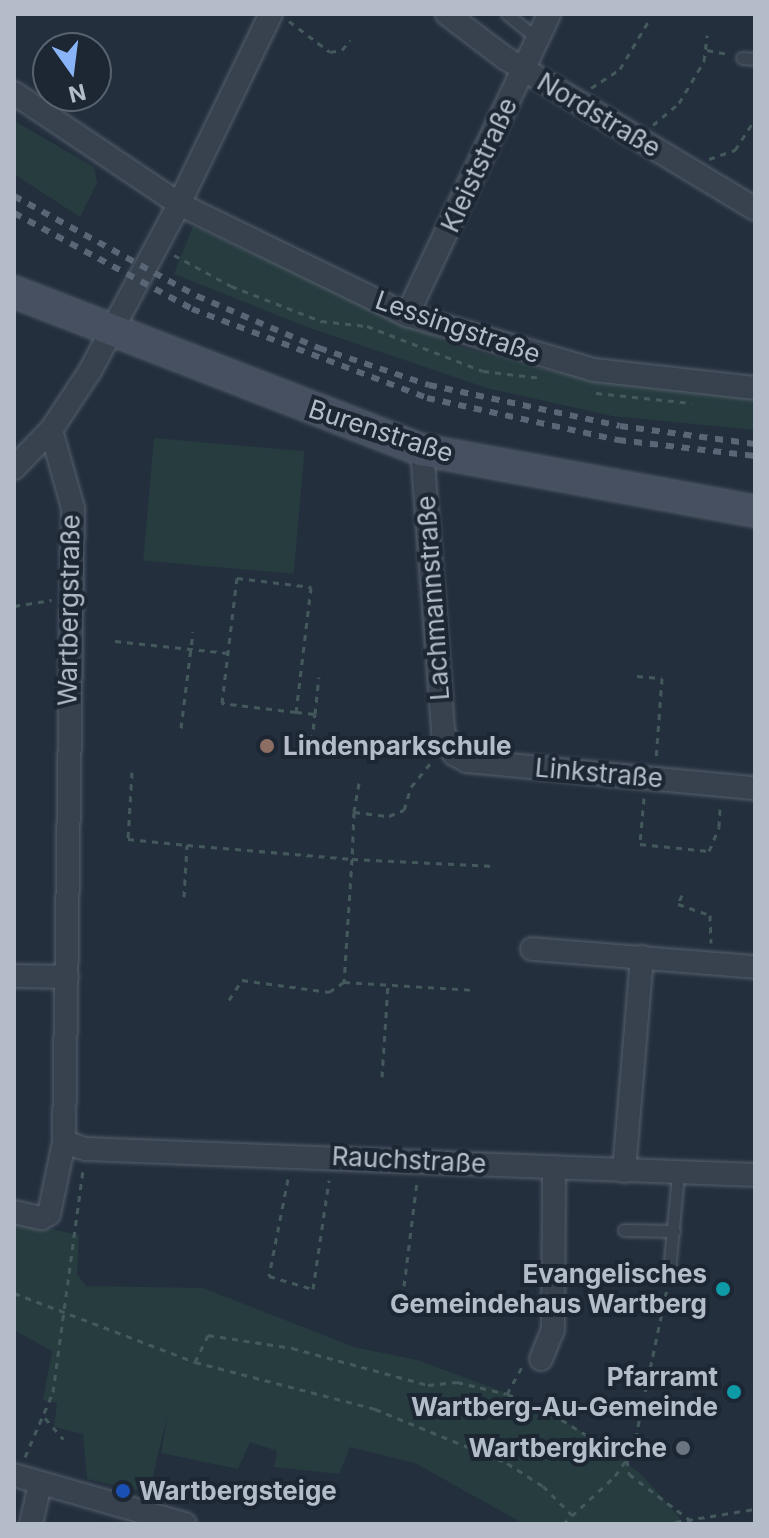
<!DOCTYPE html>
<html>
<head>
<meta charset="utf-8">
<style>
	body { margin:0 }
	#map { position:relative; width:769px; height:1538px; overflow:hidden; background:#242f3e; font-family:Inter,sans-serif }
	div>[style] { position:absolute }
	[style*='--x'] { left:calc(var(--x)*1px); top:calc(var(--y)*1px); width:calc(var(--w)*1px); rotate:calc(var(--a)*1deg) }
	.green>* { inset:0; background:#263c3f; transform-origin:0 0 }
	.path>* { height:3px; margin-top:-1.5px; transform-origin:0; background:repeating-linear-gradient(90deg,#44595c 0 6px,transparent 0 12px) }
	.roads { filter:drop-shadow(0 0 2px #565f6c) drop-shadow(0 0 2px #565f6c) }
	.lane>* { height:11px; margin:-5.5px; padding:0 5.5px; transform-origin:5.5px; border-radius:5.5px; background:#38414e }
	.street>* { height:22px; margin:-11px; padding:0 11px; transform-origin:11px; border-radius:11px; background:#38414e }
	.secondary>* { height:30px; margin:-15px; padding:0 15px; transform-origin:15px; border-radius:15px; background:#465061 }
	.rail>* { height:6px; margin-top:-3px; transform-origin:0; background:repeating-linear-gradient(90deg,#5a6575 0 8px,transparent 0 16px) }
	.dots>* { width:22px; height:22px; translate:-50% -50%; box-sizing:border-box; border:4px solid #1d2633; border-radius:50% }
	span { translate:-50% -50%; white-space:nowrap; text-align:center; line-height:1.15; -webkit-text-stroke:8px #1d2633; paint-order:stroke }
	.street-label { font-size:26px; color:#b4bcc9 }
	.poi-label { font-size:26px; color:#b4bcc9; font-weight:700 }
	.left { translate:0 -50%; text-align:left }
	.right { translate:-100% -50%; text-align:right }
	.frame { position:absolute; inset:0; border:16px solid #b4bcc9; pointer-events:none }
	.north { position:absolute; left:32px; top:32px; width:80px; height:80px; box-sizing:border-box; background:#1d2633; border:2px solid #59626f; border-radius:50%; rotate:166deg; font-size:22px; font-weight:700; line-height:32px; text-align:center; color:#b4bcc9 }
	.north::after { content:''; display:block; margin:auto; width:28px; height:36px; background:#8ab4f8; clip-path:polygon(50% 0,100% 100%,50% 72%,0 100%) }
</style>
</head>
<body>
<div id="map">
	<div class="green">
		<i style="clip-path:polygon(14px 121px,94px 167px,97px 183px,80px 217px,14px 174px)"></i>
		<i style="clip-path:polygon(193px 226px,454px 345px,551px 371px,755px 397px,755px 430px,612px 416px,487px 388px,304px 326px,174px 274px)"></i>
		<i style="left:154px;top:438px;width:151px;height:123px;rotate:5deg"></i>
		<i style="clip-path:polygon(14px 1221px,79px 1235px,77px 1274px,86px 1286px,203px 1288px,354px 1347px,417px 1360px,547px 1408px,641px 1474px,685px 1524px,524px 1524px,417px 1464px,350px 1447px,339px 1474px,274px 1467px,277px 1451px,250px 1442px,238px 1469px,161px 1453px,168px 1412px,149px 1493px,87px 1479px,83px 1434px,54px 1427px,57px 1403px,43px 1400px,52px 1351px,14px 1330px)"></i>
	</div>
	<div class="path">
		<i style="--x:289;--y:21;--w:51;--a:37.1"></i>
		<i style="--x:330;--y:52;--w:12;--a:-9"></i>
		<i style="--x:342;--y:50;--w:13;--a:-51"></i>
		<i style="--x:707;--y:50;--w:20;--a:11"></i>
		<i style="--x:591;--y:88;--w:35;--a:-33"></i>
		<i style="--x:620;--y:69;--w:55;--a:-59.2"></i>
		<i style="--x:653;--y:125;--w:34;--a:-40"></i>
		<i style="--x:679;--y:103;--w:49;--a:-59.2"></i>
		<i style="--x:704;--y:61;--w:26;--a:-83"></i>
		<i style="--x:709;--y:159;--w:28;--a:-19"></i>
		<i style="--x:735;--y:150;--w:37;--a:-57"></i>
		<i style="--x:174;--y:255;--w:65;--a:28.5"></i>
		<i style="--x:231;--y:286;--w:97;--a:21.3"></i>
		<i style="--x:321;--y:321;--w:46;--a:6.2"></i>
		<i style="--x:367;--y:326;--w:124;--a:21.2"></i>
		<i style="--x:483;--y:371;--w:59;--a:6.8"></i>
		<i style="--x:596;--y:393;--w:96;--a:6"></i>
		<i style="--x:14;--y:606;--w:38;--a:-9"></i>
		<i style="--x:115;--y:641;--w:114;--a:6.1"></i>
		<i style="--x:637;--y:676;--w:25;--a:5"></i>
		<i style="--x:662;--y:678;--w:81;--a:94.2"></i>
		<i style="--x:296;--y:712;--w:75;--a:-173.1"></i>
		<i style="--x:222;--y:703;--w:126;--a:-83.2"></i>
		<i style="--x:237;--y:578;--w:75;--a:6.9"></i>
		<i style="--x:311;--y:587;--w:126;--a:96.8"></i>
		<i style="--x:296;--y:712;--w:19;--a:6"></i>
		<i style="--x:315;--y:714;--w:37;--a:-84"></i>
		<i style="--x:181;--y:728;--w:97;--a:-82.9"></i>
		<i style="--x:312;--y:741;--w:27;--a:-84"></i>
		<i style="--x:132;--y:772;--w:67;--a:93.4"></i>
		<i style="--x:128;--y:839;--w:59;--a:5.8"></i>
		<i style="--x:359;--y:783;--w:29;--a:100"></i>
		<i style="--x:354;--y:812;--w:35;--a:7"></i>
		<i style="--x:389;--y:816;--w:16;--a:-22"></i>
		<i style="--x:404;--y:810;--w:24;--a:-73"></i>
		<i style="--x:411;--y:787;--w:36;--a:-51"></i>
		<i style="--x:644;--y:798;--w:46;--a:95"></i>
		<i style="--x:640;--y:844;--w:69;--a:5.8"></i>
		<i style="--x:709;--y:851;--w:26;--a:-67"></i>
		<i style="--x:719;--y:827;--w:22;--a:-87"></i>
		<i style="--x:354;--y:812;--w:47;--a:92.4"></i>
		<i style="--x:352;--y:859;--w:143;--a:2.8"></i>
		<i style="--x:682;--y:895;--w:10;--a:114"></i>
		<i style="--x:678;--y:904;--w:34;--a:19"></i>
		<i style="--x:710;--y:915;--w:28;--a:88"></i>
		<i style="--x:184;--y:897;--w:52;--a:-86.7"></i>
		<i style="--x:187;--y:845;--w:166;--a:4.8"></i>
		<i style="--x:352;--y:859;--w:123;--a:93.7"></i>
		<i style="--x:344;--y:982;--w:129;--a:3.5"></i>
		<i style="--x:229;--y:1000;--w:24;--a:-57"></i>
		<i style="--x:242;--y:980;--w:88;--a:7.9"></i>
		<i style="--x:329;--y:992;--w:18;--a:-34"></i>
		<i style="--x:382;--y:1077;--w:92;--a:-86.3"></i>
		<i style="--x:288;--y:1179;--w:99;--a:101.1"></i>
		<i style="--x:269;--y:1276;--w:46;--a:16.5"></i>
		<i style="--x:313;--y:1289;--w:110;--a:-81.6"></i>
		<i style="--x:404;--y:1286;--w:105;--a:-82.9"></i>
		<i style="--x:14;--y:1293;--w:194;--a:20.9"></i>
		<i style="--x:195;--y:1362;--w:186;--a:14.6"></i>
		<i style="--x:375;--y:1409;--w:143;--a:22.2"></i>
		<i style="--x:507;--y:1463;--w:43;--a:32.6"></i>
		<i style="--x:543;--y:1486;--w:41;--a:45"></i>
		<i style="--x:195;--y:1362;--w:30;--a:-64"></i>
		<i style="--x:208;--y:1335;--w:85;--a:8.8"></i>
		<i style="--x:292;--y:1348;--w:141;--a:15.2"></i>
		<i style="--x:428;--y:1385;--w:29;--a:-6"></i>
		<i style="--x:457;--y:1382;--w:51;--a:13.5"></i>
		<i style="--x:507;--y:1394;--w:36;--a:21"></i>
		<i style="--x:541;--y:1407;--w:101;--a:31.6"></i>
		<i style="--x:627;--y:1460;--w:14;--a:82"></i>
		<i style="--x:629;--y:1474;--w:83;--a:37.1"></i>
		<i style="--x:507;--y:1394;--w:31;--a:-61"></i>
		<i style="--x:45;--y:1418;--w:28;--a:49"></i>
		<i style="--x:25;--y:1457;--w:71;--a:-66.7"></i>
		<i style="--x:53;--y:1392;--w:225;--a:-82.3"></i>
		<i style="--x:563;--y:1524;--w:71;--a:-42.7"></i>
		<i style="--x:615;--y:1476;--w:32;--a:-55"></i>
		<i style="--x:633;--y:1450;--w:170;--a:-78.1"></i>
		<i style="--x:663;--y:1524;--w:93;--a:-9.3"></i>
	</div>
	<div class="roads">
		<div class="lane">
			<i style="--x:507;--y:14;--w:40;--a:39"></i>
			<i style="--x:742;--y:58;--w:13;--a:4"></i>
			<i style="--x:624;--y:1230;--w:50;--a:1.1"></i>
			<i style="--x:669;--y:1271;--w:97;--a:-84.7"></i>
		</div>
		<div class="street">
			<i style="--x:447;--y:14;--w:73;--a:37.2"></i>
			<i style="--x:505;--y:58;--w:292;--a:31.1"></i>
			<i style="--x:14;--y:93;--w:199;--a:33.9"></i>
			<i style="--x:179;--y:204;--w:254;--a:26"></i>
			<i style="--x:407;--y:315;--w:195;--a:16.4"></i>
			<i style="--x:594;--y:370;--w:162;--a:6.4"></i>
			<i style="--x:407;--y:315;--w:333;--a:-64.7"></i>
			<i style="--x:422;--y:450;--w:283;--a:85.7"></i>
			<i style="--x:443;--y:732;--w:25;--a:63"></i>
			<i style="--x:454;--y:754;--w:15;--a:28"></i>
			<i style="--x:467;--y:761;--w:289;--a:5.4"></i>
			<i style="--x:14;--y:468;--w:53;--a:-45.8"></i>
			<i style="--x:51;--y:430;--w:71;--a:-56.5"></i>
			<i style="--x:90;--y:371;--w:189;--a:-61.9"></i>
			<i style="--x:179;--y:204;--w:211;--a:-64.2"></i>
			<i style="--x:532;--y:949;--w:224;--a:4.6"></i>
			<i style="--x:14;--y:976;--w:53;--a:1.1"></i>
			<i style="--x:64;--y:1142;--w:23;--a:18"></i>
			<i style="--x:86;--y:1149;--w:670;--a:2.23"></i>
			<i style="--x:624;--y:1171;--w:215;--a:-85.2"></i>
			<i style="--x:14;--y:1212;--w:28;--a:13"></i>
			<i style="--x:41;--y:1218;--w:9;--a:-27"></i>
			<i style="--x:49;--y:1214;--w:74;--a:-78.2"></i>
			<i style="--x:64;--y:1142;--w:634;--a:-89.19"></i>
			<i style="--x:73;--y:508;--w:81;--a:-105.8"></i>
			<i style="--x:541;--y:1359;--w:31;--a:-68"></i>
			<i style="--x:553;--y:1330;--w:163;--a:-89.6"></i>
			<i style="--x:14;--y:1475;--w:178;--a:16"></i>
			<i style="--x:31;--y:1524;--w:41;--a:-77.3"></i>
		</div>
		<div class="secondary">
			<i style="--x:14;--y:292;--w:438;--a:21.2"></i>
			<i style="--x:422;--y:450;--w:339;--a:10.4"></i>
		</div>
	</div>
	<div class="rail">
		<i style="--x:14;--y:196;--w:209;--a:28.7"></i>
		<i style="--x:197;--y:296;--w:133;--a:23.1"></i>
		<i style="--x:319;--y:348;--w:116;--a:18.6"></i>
		<i style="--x:429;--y:385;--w:195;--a:12.1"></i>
		<i style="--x:620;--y:426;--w:136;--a:7.6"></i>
		<i style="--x:14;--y:213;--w:202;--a:28.3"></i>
		<i style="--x:192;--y:309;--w:251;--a:20.7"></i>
		<i style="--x:427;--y:398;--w:196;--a:12.4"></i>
		<i style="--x:618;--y:440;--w:138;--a:6.7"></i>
	</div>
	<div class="dots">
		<i style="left:267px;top:746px;background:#8d6e63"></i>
		<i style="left:723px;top:1289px;background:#0f9aa8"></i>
		<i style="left:734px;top:1392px;background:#0f9aa8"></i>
		<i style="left:683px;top:1448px;background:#6b7280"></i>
		<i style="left:123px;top:1491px;background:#1a4fb4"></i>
	</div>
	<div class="street-label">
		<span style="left:599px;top:115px;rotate:31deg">Nordstraße</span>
		<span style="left:479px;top:165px;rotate:-65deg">Kleiststraße</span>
		<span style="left:458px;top:327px;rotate:19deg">Lessingstraße</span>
		<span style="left:381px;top:431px;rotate:18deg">Burenstraße</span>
		<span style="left:433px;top:598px;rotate:-94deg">Lachmannstraße</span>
		<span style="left:69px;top:610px;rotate:-89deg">Wartbergstraße</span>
		<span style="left:599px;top:773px;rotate:5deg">Linkstraße</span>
		<span style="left:409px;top:1160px;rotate:3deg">Rauchstraße</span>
	</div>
	<div class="poi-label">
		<span class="left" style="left:283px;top:746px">Lindenparkschule</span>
		<span class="right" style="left:707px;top:1289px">Evangelisches<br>Gemeindehaus Wartberg</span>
		<span class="right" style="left:718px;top:1392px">Pfarramt<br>Wartberg-Au-Gemeinde</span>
		<span class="right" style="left:667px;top:1448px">Wartbergkirche</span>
		<span class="left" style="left:139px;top:1491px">Wartbergsteige</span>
	</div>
	<div class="frame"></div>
	<div class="north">N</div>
</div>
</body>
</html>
